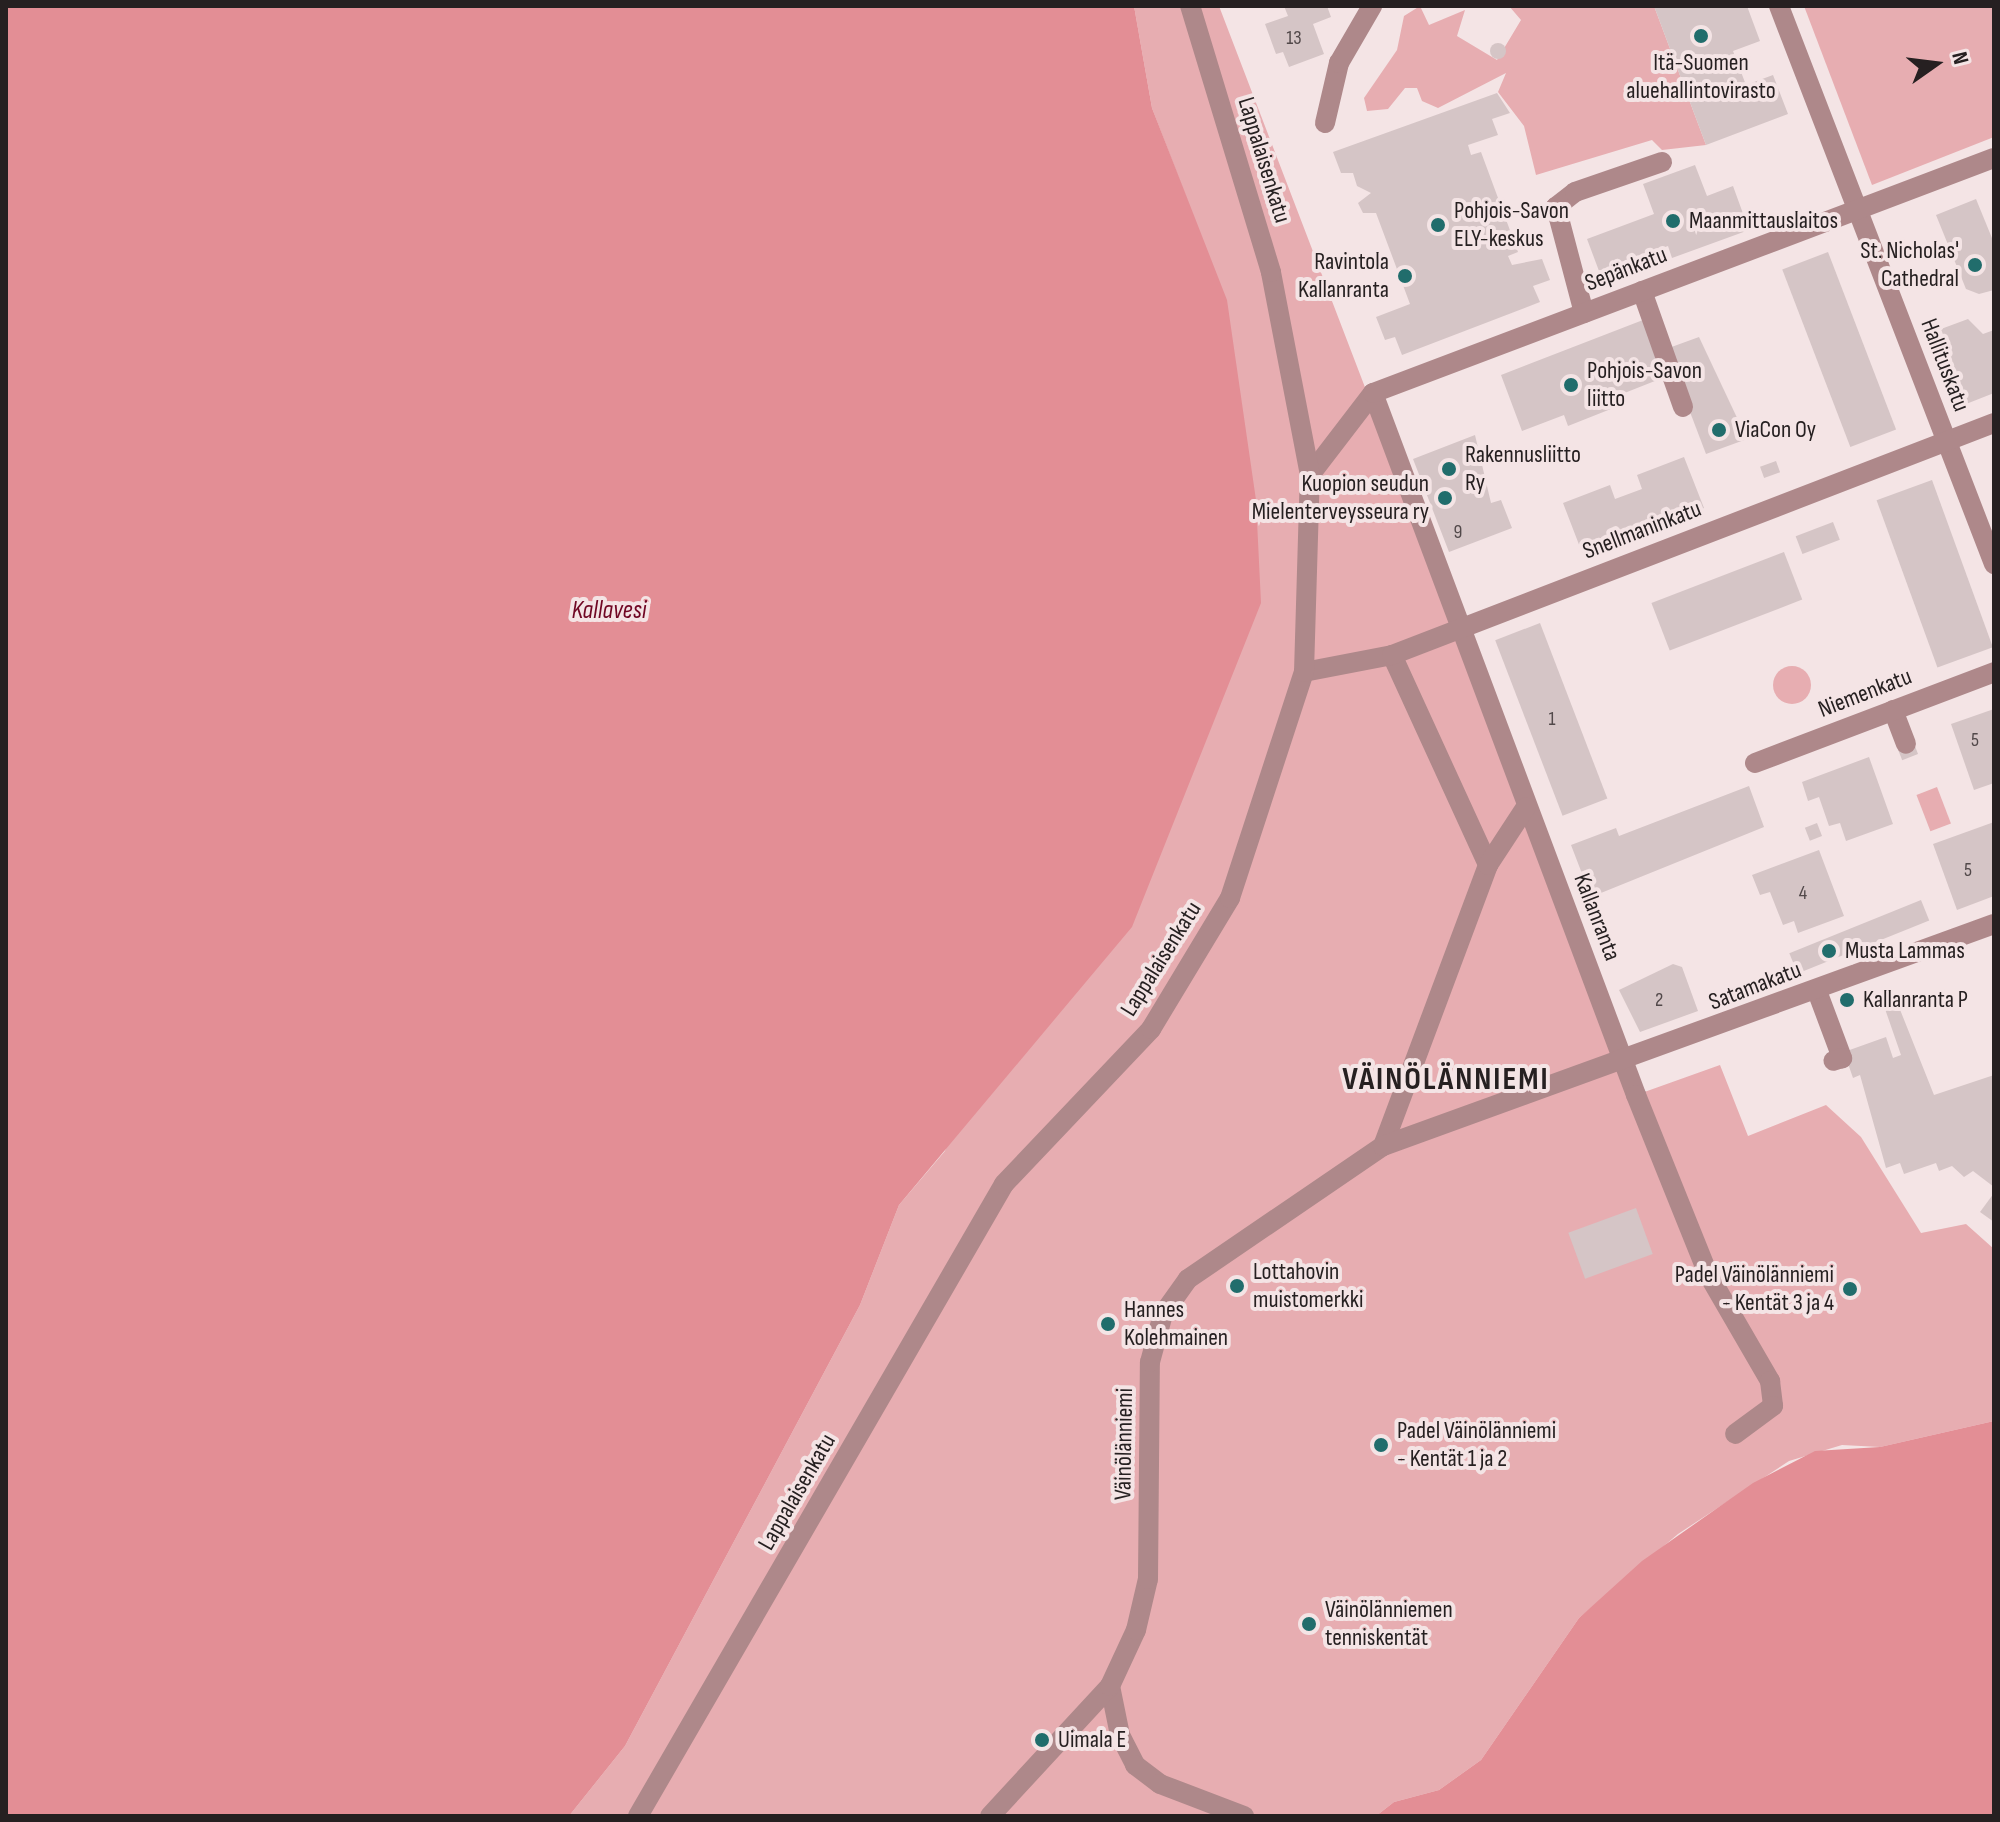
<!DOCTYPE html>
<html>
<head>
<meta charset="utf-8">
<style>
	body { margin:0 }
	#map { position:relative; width:2000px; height:1822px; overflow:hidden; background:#f4e4e5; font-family:"Sofia Sans Condensed",sans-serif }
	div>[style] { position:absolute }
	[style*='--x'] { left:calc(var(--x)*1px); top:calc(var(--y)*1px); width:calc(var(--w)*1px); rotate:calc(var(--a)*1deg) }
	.green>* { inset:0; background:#e7adb1; transform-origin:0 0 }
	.round { border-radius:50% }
	.water>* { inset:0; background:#e38e95 }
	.building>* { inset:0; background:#d5c5c6; transform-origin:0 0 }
	.minor>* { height:20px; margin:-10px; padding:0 10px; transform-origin:10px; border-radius:10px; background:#ae888a }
	.dots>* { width:22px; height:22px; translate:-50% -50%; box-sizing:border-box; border:4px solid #f4e4e5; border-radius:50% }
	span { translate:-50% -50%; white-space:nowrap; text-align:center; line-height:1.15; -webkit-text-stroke:8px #f4e4e5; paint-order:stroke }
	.number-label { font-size:20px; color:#52494a }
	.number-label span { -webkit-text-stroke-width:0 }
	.poi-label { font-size:24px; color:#262021 }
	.left { translate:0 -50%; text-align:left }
	.right { translate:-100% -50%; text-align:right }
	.street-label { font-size:24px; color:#262021 }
	.water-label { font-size:26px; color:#700724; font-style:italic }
	.district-label { font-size:32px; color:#262021; font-weight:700; letter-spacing:2px }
	.frame { position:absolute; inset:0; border:8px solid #262021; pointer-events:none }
	.north { position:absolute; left:1896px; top:24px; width:80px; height:80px; -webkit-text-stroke:6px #f4e4e5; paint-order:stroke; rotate:76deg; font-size:22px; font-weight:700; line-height:32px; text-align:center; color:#262021 }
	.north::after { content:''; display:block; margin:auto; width:28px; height:36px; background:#262021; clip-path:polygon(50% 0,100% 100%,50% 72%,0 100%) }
</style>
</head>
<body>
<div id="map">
	<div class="green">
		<i style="clip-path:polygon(1134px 6px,1219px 6px,1636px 1095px,1720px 1065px,1748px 1136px,1826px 1105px,1861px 1137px,1921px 1233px,1966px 1224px,1994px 1249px,1994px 1421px,1880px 1447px,1842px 1445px,1789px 1461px,1678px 1534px,1579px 1618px,1481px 1760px,1439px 1790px,1394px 1802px,1376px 1816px,569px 1816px,625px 1746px,860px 1305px,899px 1205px,945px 1151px,1201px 236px,1152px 108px)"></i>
		<i style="clip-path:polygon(1420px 6px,1429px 25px,1465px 10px,1457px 36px,1497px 60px,1521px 20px,1509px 6px,1654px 6px,1706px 145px,1662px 150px,1652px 140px,1536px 175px,1524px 126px,1498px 92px,1506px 73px,1438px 108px,1422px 101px,1417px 88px,1405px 88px,1388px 109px,1367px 111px,1364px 98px,1397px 50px,1404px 16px)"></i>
		<i style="clip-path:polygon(1804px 6px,1994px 6px,1994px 137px,1872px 185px)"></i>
		<i class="round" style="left:1773px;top:666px;width:38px;height:38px"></i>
		<i style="left:1937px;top:787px;width:39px;height:22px;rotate:69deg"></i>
	</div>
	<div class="water">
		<i style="clip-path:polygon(6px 6px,1134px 6px,1152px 108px,1227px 300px,1256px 500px,1261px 603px,1132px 927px,899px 1205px,860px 1305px,625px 1746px,569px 1816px,6px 1816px)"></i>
		<i style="clip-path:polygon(1994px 1421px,1994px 1816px,1376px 1816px,1394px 1802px,1439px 1790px,1481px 1760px,1579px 1618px,1642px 1561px,1753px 1483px,1815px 1451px,1880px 1447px)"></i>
	</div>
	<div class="building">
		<i style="clip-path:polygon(1284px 6px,1327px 6px,1331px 17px,1313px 24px,1324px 54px,1289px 67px,1283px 52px,1276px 54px,1265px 24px,1288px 16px)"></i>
		<i style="clip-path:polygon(1654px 6px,1747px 6px,1760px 41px,1733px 51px,1746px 85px,1773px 75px,1788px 114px,1706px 145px)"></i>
		<i class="round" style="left:1490px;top:43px;width:16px;height:16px"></i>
		<i style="clip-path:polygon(1497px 93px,1510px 113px,1492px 119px,1498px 135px,1468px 145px,1471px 155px,1481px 152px,1518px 252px,1508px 256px,1512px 265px,1542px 259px,1550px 280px,1533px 286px,1540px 302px,1402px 355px,1395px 337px,1385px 340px,1376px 317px,1410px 304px,1376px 213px,1363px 213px,1358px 203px,1371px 193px,1357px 186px,1353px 173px,1341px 173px,1333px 152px)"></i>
		<i style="clip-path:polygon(1695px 165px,1707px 196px,1733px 186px,1749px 230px,1672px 258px,1668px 246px,1599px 271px,1587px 239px,1654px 214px,1643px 184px)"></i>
		<i style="clip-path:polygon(1976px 199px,1994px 243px,1994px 290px,1979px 294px,1966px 289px,1936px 215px)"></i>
		<i style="left:1828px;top:252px;width:190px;height:49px;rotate:69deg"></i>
		<i style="clip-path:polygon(1968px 319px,1983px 334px,1994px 330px,1994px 393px,1961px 406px,1937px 343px,1945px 340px,1941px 329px)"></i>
		<i style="clip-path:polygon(1643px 320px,1665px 377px,1622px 394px,1626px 403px,1568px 426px,1564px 415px,1522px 431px,1501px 375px)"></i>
		<i style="clip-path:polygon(1699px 337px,1747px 439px,1706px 454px,1666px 349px)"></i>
		<i style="clip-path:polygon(1475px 435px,1491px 503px,1501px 500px,1512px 528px,1449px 552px,1413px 459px)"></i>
		<i style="clip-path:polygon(1684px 457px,1704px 508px,1583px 555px,1563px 503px,1610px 485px,1615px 499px,1642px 489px,1637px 475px)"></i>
		<i style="left:1776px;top:461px;width:12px;height:17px;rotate:70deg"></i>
		<i style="left:1932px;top:480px;width:178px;height:59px;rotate:70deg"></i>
		<i style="left:1833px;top:522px;width:19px;height:40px;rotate:69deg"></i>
		<i style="left:1784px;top:552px;width:51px;height:142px;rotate:69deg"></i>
		<i style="left:1540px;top:623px;width:188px;height:48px;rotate:69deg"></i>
		<i style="clip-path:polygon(1994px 709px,1994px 783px,1974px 790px,1951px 724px)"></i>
		<i style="left:1913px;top:741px;width:14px;height:17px;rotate:69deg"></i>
		<i style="clip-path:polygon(1869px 757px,1893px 824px,1846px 841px,1840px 823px,1829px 826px,1819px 797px,1808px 801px,1802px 782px)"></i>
		<i style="clip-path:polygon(1749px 786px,1764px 827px,1591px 897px,1571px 845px,1616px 828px,1619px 836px)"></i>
		<i style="clip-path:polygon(1994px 822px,1994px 896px,1957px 910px,1933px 844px)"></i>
		<i style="left:1817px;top:823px;width:14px;height:13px;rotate:69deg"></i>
		<i style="clip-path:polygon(1819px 850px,1844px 916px,1798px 933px,1794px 921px,1783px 925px,1770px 892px,1760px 895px,1752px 875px)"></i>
		<i style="left:1921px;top:900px;width:22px;height:142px;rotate:68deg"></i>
		<i style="clip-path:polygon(1673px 964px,1682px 967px,1698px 1011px,1640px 1032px,1619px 990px)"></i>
		<i style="clip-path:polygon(1897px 1002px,1934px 1095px,1994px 1075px,1994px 1187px,1973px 1171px,1964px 1177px,1952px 1166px,1939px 1171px,1936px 1163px,1904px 1174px,1900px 1163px,1886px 1168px,1860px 1075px,1853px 1078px,1844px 1052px,1886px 1037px,1893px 1058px,1901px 1055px,1884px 1006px)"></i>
		<i style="clip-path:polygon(1994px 1193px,1994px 1222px,1980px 1212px)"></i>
		<i style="left:1636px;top:1208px;width:49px;height:72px;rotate:70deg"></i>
	</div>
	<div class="minor">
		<i style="--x:1779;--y:6;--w:598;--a:68.93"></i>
		<i style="--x:1325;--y:123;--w:62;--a:-76.9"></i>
		<i style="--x:1339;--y:63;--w:66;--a:-59.9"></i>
		<i style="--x:1642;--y:291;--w:123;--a:70.5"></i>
		<i style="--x:1584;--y:313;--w:110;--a:-104.8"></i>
		<i style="--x:1556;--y:207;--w:24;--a:-38"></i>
		<i style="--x:1575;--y:192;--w:92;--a:-19"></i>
		<i style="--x:1373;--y:393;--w:750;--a:69.46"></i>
		<i style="--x:1636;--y:1095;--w:193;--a:68.1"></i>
		<i style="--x:1708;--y:1274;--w:124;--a:59.9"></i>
		<i style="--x:1770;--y:1381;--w:25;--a:83"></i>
		<i style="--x:1773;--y:1406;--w:47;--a:143.6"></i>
		<i style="--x:1310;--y:475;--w:103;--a:-52.5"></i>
		<i style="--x:1373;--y:393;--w:664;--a:-20.73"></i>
		<i style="--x:1392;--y:655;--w:231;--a:65.4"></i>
		<i style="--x:1304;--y:672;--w:90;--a:-10.9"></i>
		<i style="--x:1392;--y:655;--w:645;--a:-21.08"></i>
		<i style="--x:1893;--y:710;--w:36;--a:69"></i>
		<i style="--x:1755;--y:763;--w:256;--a:-20.8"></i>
		<i style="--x:1817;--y:991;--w:72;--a:69.5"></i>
		<i style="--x:1842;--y:1058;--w:9;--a:162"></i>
		<i style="--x:1383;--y:1146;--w:300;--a:-69.5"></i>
		<i style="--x:1488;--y:865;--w:69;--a:-56.8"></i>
		<i style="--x:1110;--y:1686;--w:50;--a:78.5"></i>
		<i style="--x:1120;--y:1735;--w:34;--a:63"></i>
		<i style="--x:1135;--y:1765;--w:31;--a:37"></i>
		<i style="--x:1160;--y:1784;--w:90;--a:20.9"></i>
		<i style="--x:638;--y:1816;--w:730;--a:-59.92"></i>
		<i style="--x:1004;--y:1184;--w:214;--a:-46.5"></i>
		<i style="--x:1151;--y:1029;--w:153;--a:-58.9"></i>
		<i style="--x:1230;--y:898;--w:238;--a:-71.9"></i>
		<i style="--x:1304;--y:672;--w:197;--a:-88.3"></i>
		<i style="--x:1310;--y:475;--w:207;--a:-100.9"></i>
		<i style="--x:1271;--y:272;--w:278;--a:-106.9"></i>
		<i style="--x:990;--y:1816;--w:177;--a:-47.3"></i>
		<i style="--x:1110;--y:1686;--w:62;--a:-65.1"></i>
		<i style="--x:1136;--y:1630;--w:52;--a:-76.8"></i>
		<i style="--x:1148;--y:1579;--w:217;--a:-89.5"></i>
		<i style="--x:1150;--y:1362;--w:50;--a:-74.8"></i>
		<i style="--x:1163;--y:1314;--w:43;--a:-54.5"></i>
		<i style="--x:1188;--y:1279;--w:236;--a:-34.3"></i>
		<i style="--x:1383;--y:1146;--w:650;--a:-19.97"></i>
	</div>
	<div class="dots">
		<i style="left:1701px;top:36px;background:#216d6c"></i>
		<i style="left:1673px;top:221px;background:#216d6c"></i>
		<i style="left:1438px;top:225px;background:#216d6c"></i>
		<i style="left:1975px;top:265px;background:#216d6c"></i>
		<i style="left:1405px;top:276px;background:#216d6c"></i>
		<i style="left:1571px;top:385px;background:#216d6c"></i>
		<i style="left:1719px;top:430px;background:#216d6c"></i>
		<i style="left:1449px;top:469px;background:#216d6c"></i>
		<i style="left:1445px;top:498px;background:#216d6c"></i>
		<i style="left:1829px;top:951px;background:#216d6c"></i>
		<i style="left:1847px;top:1000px;background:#216d6c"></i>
		<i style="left:1237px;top:1286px;background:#216d6c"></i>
		<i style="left:1850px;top:1289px;background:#216d6c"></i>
		<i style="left:1108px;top:1324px;background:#216d6c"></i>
		<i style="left:1381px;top:1445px;background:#216d6c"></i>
		<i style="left:1309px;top:1624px;background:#216d6c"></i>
		<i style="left:1042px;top:1740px;background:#216d6c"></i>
	</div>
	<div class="number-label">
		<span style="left:1294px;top:38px">13</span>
		<span style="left:1458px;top:532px">9</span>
		<span style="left:1552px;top:719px">1</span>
		<span style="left:1975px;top:740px">5</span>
		<span style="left:1968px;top:870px">5</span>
		<span style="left:1803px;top:893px">4</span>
		<span style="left:1659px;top:1000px">2</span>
	</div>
	<div class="poi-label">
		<span style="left:1701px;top:77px">Itä-Suomen<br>aluehallintovirasto</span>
		<span class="left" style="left:1454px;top:225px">Pohjois-Savon<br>ELY-keskus</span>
		<span class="left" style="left:1689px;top:221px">Maanmittauslaitos</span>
		<span class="right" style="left:1959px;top:265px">St. Nicholas'<br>Cathedral</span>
		<span class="right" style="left:1389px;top:276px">Ravintola<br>Kallanranta</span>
		<span class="left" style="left:1587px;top:385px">Pohjois-Savon<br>liitto</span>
		<span class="left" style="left:1735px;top:430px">ViaCon Oy</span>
		<span class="left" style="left:1465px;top:469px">Rakennusliitto<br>Ry</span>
		<span class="right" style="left:1429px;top:498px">Kuopion seudun<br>Mielenterveysseura ry</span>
		<span class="left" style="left:1845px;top:951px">Musta Lammas</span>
		<span class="left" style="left:1863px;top:1000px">Kallanranta P</span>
		<span class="left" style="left:1253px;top:1286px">Lottahovin<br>muistomerkki</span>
		<span class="right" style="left:1834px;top:1289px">Padel Väinölänniemi<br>- Kentät 3 ja 4</span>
		<span class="left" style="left:1124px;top:1324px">Hannes<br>Kolehmainen</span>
		<span class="left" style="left:1397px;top:1445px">Padel Väinölänniemi<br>- Kentät 1 ja 2</span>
		<span class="left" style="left:1325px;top:1624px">Väinölänniemen<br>tenniskentät</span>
		<span class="left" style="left:1058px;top:1740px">Uimala E</span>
	</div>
	<div class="street-label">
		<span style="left:1264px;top:160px;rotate:73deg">Lappalaisenkatu</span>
		<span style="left:1626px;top:269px;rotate:-21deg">Sepänkatu</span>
		<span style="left:1945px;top:365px;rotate:69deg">Hallituskatu</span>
		<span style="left:1642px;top:530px;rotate:-21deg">Snellmaninkatu</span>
		<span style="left:1865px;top:693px;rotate:-21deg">Niemenkatu</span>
		<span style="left:1597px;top:917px;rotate:69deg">Kallanranta</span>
		<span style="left:1161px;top:959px;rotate:-58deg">Lappalaisenkatu</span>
		<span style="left:1755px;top:986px;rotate:-21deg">Satamakatu</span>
		<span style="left:1124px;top:1444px;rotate:-89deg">Väinölänniemi</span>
		<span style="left:797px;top:1492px;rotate:-60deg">Lappalaisenkatu</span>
	</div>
	<div class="water-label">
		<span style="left:609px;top:611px">Kallavesi</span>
	</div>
	<div class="district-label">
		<span style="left:1446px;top:1080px">VÄINÖLÄNNIEMI</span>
	</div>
	<div class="frame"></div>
	<div class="north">N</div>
</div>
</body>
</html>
